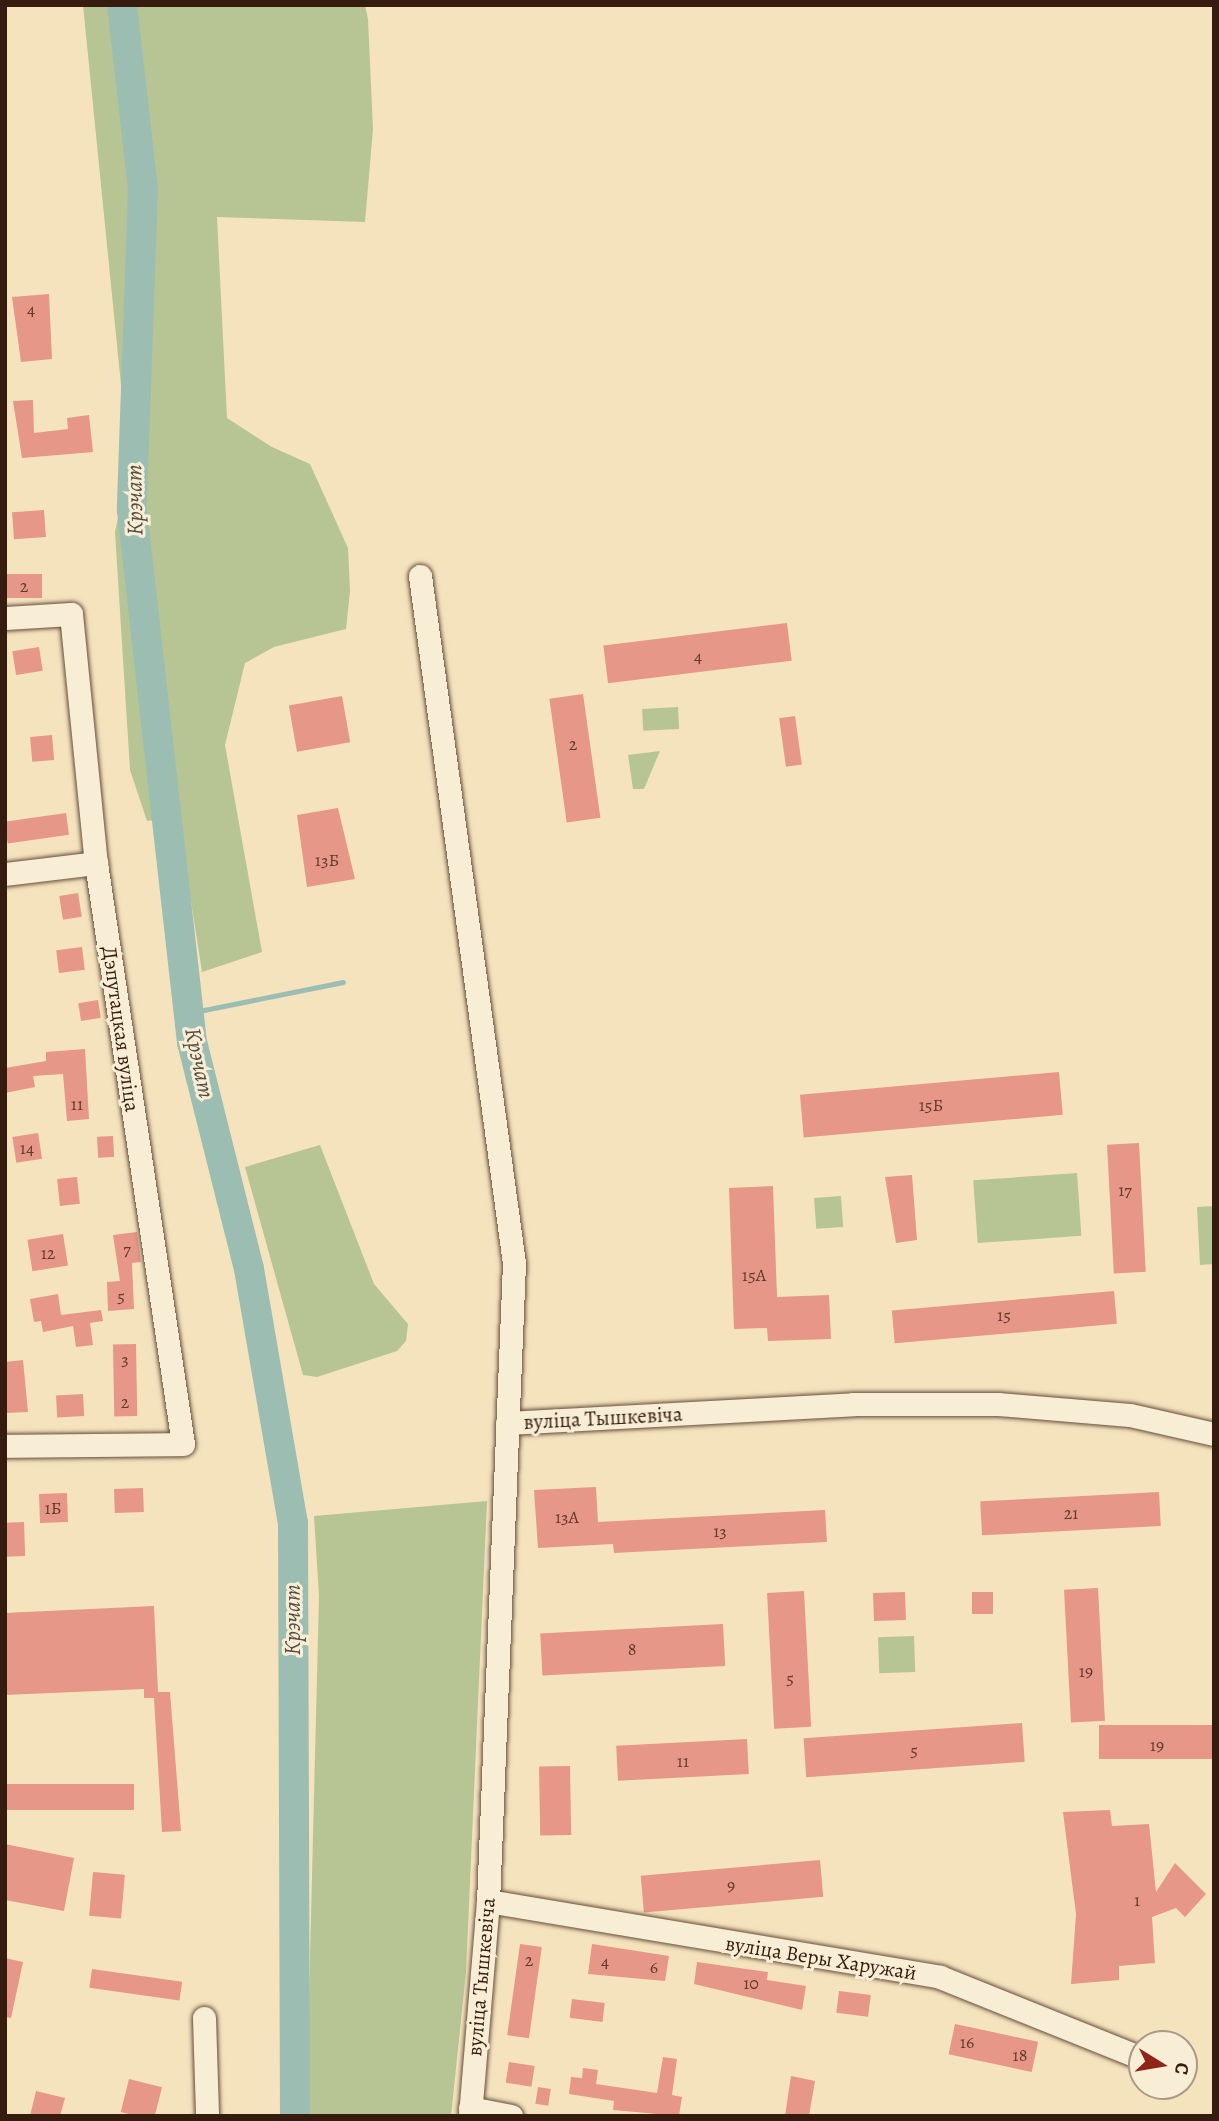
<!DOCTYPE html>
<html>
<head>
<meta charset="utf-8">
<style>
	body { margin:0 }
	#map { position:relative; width:1219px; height:2121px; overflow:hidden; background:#f5e3be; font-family:Alegreya,serif }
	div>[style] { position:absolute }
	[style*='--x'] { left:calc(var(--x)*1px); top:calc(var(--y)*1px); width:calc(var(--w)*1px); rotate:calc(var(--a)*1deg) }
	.green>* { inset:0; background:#b7c595; transform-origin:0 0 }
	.stream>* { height:5px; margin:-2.5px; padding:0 2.5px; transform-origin:2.5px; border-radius:2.5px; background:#9cbeb2 }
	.river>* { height:30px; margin:-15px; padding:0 15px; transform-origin:15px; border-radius:15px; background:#9cbeb2 }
	.building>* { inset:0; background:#e69787; transform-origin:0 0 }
	.roads { filter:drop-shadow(0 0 2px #664e3b) drop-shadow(0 0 2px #664e3b) }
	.minor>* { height:23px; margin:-11.5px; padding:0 11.5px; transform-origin:11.5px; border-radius:11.5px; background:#f8edd5 }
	span { translate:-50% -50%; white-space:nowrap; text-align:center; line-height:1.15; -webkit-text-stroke:6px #f8edd5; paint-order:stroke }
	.number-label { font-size:18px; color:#623b2d }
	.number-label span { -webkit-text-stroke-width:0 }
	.street-label { font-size:21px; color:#361c0f }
	.water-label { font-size:23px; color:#554d40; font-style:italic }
	.frame { position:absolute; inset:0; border:7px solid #361c0f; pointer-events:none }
	.north { position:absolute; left:1128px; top:2030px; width:70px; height:70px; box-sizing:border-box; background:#f8edd5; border:2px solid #aa9986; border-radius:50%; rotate:101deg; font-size:19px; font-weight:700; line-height:28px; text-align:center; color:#361c0f }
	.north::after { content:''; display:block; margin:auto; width:24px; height:32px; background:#8f2418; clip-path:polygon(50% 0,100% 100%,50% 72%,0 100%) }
</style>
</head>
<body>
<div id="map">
	<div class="green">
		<i style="clip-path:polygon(83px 5px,365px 5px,368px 19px,373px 129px,365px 222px,217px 217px,227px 418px,272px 447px,310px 464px,348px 548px,350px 591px,346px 629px,274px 647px,245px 663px,225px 745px,262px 952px,202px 972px,178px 818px,147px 821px,130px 770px,115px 532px,129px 465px)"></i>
		<i style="left:678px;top:707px;width:22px;height:36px;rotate:87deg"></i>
		<i style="clip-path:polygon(660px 751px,644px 789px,633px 789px,628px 755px)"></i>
		<i style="clip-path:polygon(320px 1145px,374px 1284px,408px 1324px,406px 1341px,397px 1351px,317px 1377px,303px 1375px,245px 1167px)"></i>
		<i style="left:1077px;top:1173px;width:63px;height:104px;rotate:86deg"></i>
		<i style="left:841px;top:1196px;width:31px;height:27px;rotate:86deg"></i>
		<i style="clip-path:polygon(1214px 1206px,1214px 1264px,1200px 1265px,1197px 1207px)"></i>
		<i style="clip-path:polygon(487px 1501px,466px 1972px,451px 2116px,306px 2116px,319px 1596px,314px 1516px)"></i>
		<i style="left:914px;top:1636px;width:36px;height:36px;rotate:88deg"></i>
	</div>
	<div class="stream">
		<i style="--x:189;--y:1013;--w:157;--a:-11.4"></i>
	</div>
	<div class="river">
		<i style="--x:122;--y:5;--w:184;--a:83.5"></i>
		<i style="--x:143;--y:188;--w:322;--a:92"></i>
		<i style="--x:132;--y:510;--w:535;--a:83.57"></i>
		<i style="--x:192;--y:1042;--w:234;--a:75.9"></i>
		<i style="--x:249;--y:1269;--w:258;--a:80.2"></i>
		<i style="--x:293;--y:1523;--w:593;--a:89.81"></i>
	</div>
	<div class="building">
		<i style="clip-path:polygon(49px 294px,52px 359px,21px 362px,12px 297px)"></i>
		<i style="clip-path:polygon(33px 400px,34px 433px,68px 429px,67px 418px,89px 415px,93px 452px,22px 458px,13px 401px)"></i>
		<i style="left:44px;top:510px;width:27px;height:32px;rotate:86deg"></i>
		<i style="left:5px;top:574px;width:37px;height:24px"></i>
		<i style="left:787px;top:623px;width:38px;height:185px;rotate:83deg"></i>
		<i style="left:39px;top:647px;width:24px;height:27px;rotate:81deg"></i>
		<i style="left:583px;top:694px;width:125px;height:34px;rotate:82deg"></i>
		<i style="left:342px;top:696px;width:47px;height:54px;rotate:80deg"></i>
		<i style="left:795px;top:716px;width:49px;height:16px;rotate:82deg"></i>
		<i style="left:52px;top:735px;width:25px;height:22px;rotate:85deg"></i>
		<i style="clip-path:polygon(338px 808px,355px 879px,307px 887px,297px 815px)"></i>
		<i style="left:66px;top:813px;width:22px;height:62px;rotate:82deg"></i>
		<i style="left:78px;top:893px;width:24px;height:19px;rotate:81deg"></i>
		<i style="left:82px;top:947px;width:23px;height:26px;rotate:83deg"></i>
		<i style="left:98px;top:1000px;width:18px;height:20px;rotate:81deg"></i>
		<i style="clip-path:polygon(85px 1049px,89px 1119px,67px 1121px,63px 1074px,33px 1076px,35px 1087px,5px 1093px,5px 1068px,46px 1061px,46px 1052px)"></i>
		<i style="left:1059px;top:1072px;width:43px;height:260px;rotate:85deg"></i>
		<i style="left:38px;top:1133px;width:26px;height:26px;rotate:81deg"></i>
		<i style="left:113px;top:1136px;width:21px;height:16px;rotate:87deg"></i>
		<i style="left:1139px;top:1143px;width:129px;height:32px;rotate:87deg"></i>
		<i style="clip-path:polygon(912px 1175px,917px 1240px,896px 1243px,885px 1177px)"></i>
		<i style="left:77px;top:1177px;width:27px;height:20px;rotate:84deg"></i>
		<i style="clip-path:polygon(773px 1186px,777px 1297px,829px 1295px,831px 1339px,768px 1341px,767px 1328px,734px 1329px,729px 1188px)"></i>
		<i style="clip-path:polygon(137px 1232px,141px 1262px,132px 1263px,134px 1309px,108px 1311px,107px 1282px,120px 1281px,113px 1235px)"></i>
		<i style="left:63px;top:1234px;width:32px;height:36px;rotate:81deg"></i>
		<i style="left:1114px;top:1291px;width:33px;height:223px;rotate:85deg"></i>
		<i style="clip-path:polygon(58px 1294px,61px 1315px,101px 1310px,103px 1321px,90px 1323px,93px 1345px,76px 1347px,73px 1326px,43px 1332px,41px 1321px,34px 1322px,30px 1299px)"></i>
		<i style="left:136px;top:1344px;width:72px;height:23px;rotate:89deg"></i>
		<i style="clip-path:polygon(23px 1360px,28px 1412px,5px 1413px,5px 1362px)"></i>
		<i style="left:83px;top:1394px;width:22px;height:27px;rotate:87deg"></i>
		<i style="clip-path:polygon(596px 1487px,598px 1522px,825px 1510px,827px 1542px,614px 1553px,613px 1544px,538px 1548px,534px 1490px)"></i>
		<i style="left:143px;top:1488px;width:24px;height:29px;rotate:88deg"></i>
		<i style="left:1159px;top:1492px;width:34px;height:179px;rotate:87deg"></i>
		<i style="left:67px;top:1493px;width:29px;height:28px;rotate:88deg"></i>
		<i style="left:24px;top:1522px;width:34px;height:19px;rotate:88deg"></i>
		<i style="left:1098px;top:1588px;width:133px;height:34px;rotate:87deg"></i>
		<i style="left:804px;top:1591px;width:136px;height:37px;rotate:87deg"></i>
		<i style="left:905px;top:1592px;width:28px;height:32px;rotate:88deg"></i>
		<i style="left:972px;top:1592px;width:21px;height:22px"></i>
		<i style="clip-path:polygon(154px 1606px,158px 1692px,170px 1692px,181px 1831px,162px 1832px,154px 1698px,144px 1698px,144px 1689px,5px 1695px,5px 1613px)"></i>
		<i style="left:723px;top:1624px;width:42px;height:183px;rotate:87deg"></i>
		<i style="left:1022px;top:1723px;width:39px;height:219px;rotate:86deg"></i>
		<i style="left:1214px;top:1725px;width:34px;height:115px;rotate:90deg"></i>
		<i style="left:747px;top:1739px;width:35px;height:131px;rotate:87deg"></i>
		<i style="left:570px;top:1766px;width:69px;height:31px;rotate:89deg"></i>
		<i style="left:134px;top:1784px;width:26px;height:129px;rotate:90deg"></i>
		<i style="clip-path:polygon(1110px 1810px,1112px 1826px,1149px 1824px,1156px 1892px,1175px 1863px,1206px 1894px,1185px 1917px,1176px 1908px,1152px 1917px,1155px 1963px,1119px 1966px,1119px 1980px,1071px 1984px,1076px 1914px,1063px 1812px)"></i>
		<i style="clip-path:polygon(5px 1844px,74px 1858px,64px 1911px,5px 1900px)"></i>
		<i style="left:820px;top:1860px;width:37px;height:180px;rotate:85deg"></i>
		<i style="left:93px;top:1872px;width:32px;height:44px;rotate:5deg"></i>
		<i style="left:520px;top:1944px;width:22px;height:92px;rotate:8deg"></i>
		<i style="clip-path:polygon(592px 1944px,669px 1956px,665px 1981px,588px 1974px)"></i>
		<i style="clip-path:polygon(5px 1958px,23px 1962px,11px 2018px,5px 2017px)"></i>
		<i style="clip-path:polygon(697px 1962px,768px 1972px,767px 1980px,806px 1986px,802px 2010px,694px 1984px)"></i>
		<i style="left:92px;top:1969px;width:91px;height:19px;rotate:8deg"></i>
		<i style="left:839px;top:1991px;width:32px;height:22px;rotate:7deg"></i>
		<i style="left:572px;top:1999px;width:33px;height:19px;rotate:7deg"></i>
		<i style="left:955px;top:2024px;width:85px;height:31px;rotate:12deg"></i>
		<i style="clip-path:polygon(663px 2057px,677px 2059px,672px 2095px,682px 2097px,679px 2116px,613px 2110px,614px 2101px,569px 2094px,571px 2077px,582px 2078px,583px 2068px,598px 2070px,596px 2084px,657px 2093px)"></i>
		<i style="left:509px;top:2062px;width:26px;height:21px;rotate:9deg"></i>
		<i style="clip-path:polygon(791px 2076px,815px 2081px,809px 2116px,785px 2116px)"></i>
		<i style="left:129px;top:2079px;width:34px;height:34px;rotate:14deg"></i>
		<i style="left:538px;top:2087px;width:13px;height:17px;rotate:9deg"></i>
		<i style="clip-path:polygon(36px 2091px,65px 2098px,60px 2116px,30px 2116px)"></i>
	</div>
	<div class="roads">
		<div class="minor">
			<i style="--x:420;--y:576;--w:693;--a:82.21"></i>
			<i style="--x:514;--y:1263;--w:639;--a:92.33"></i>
			<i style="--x:488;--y:1901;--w:216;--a:94.8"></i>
			<i style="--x:5;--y:618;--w:66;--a:-3.5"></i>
			<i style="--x:71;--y:614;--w:250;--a:84.3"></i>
			<i style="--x:96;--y:863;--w:587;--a:81.48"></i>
			<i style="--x:183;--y:1444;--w:178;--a:179.4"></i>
			<i style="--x:5;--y:874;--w:92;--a:-6.9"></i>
			<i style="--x:507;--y:1423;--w:347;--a:-3.1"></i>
			<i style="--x:853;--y:1404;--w:145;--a:0"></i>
			<i style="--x:998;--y:1404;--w:132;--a:4.8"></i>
			<i style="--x:1130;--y:1415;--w:86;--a:12.7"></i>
			<i style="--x:488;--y:1901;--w:458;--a:9.5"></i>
			<i style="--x:940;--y:1977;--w:218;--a:21.9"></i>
			<i style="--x:204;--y:2018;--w:98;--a:88.2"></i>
			<i style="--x:470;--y:2108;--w:42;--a:11"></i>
		</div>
	</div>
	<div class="number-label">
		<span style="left:31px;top:309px">4</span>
		<span style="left:24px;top:586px">2</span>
		<span style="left:698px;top:656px">4</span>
		<span style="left:573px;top:744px">2</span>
		<span style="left:327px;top:860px">13Б</span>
		<span style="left:77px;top:1104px">11</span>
		<span style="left:931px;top:1105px">15Б</span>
		<span style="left:27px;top:1148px">14</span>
		<span style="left:1125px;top:1190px">17</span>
		<span style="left:127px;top:1249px">7</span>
		<span style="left:48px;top:1253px">12</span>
		<span style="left:754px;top:1275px">15А</span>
		<span style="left:121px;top:1296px">5</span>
		<span style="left:1004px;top:1315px">15</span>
		<span style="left:125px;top:1359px">3</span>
		<span style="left:125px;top:1402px">2</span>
		<span style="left:53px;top:1508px">1Б</span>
		<span style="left:1071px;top:1513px">21</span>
		<span style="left:567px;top:1517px">13А</span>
		<span style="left:720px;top:1531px">13</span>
		<span style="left:632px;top:1649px">8</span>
		<span style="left:1086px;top:1671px">19</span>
		<span style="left:790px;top:1678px">5</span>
		<span style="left:1157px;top:1745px">19</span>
		<span style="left:914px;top:1750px">5</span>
		<span style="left:683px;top:1761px">11</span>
		<span style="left:731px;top:1885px">9</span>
		<span style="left:1137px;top:1900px">1</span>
		<span style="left:529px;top:1960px">2</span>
		<span style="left:605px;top:1961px">4</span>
		<span style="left:654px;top:1967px">6</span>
		<span style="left:751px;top:1983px">10</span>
		<span style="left:967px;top:2042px">16</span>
		<span style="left:1020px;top:2055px">18</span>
	</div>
	<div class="street-label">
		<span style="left:121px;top:1029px;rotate:82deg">Дэпутацкая вуліца</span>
		<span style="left:603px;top:1418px;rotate:-3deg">вуліца Тышкевіча</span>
		<span style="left:821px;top:1958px;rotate:9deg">вуліца Веры Харужай</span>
		<span style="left:481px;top:1977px;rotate:-85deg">вуліца Тышкевіча</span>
	</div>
	<div class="water-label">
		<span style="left:135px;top:500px;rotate:-91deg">Крэчат</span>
		<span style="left:199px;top:1063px;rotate:78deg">Крэчат</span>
		<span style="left:293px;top:1620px;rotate:-90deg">Крэчат</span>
	</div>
	<div class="frame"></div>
	<div class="north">С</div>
</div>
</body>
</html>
